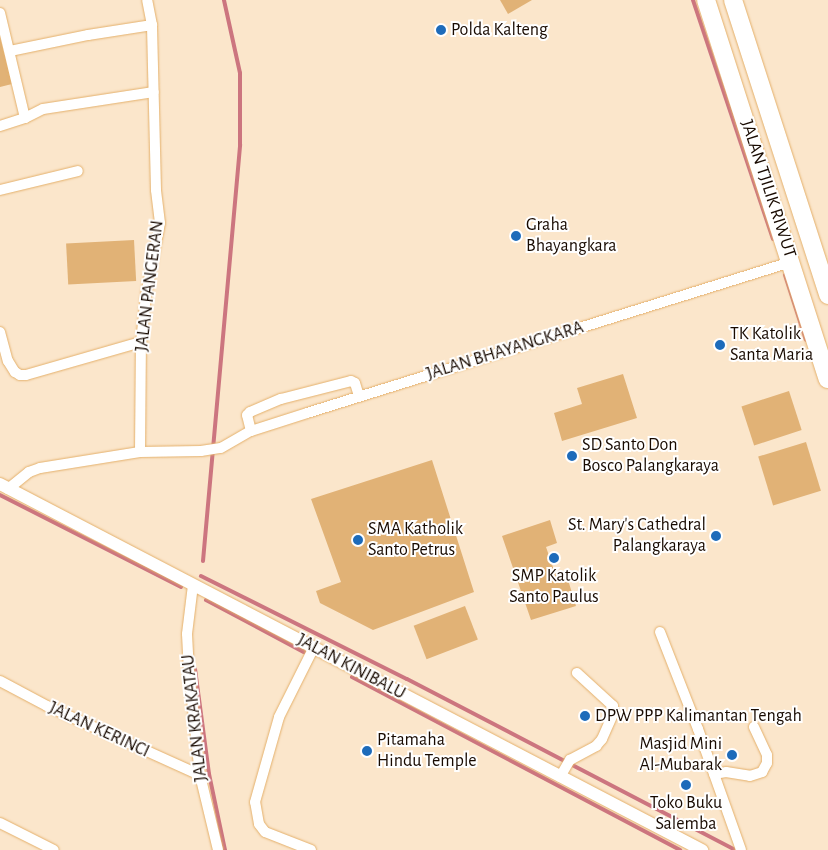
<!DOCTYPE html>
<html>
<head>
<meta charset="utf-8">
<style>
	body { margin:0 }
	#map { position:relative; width:828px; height:850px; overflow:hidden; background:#fbe6cb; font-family:"Alegreya Sans",sans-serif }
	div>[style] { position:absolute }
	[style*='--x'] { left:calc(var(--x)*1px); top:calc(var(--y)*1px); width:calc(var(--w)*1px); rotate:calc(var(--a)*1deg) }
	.green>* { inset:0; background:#e1b276; transform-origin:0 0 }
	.stream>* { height:4px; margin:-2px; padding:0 2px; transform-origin:2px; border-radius:2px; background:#cc757f }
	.roads { filter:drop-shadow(0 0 1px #e4b06b) drop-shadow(0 0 1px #e4b06b) }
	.minor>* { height:10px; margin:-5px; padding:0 5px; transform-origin:5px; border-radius:5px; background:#fff }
	.tertiary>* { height:12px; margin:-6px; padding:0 6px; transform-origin:6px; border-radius:6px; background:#fff }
	.trunk>* { height:18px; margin:-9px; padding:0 9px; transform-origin:9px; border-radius:9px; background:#fff }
	.dots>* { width:14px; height:14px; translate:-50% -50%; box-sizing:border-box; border:2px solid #fff; border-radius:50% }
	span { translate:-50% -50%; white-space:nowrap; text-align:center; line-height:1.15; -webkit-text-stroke:4px #fff; paint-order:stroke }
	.poi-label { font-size:18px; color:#180a00 }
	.left { translate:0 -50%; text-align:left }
	.right { translate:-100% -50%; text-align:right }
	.street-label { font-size:18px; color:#180a00 }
</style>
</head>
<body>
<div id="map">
	<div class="green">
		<i style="clip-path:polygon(500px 0,532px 0,508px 14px)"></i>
		<i style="clip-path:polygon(0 37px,12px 84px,0 87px)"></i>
		<i style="left:134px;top:240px;width:41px;height:68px;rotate:87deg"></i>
		<i style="clip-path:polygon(623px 374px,637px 418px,562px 441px,554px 413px,582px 404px,577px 388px)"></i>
		<i style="left:789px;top:391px;width:41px;height:50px;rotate:72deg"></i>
		<i style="left:806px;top:442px;width:51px;height:50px;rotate:73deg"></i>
		<i style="clip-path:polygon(432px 460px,474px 592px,373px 630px,320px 603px,316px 591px,341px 582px,311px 499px)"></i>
		<i style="clip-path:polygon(550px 520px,557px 543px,546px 547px,555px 573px,565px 570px,576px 606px,531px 620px,502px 536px)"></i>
		<i style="left:465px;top:606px;width:36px;height:55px;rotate:69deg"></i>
	</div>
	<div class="stream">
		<i style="--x:693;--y:0;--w:252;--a:71.5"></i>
		<i style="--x:785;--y:275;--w:68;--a:72.1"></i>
		<i style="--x:0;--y:495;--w:203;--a:26.9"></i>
		<i style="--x:203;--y:561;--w:418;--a:-84.9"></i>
		<i style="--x:240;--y:145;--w:72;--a:-90"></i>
		<i style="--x:240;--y:73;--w:75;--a:-102.4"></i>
		<i style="--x:201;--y:576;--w:230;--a:26.6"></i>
		<i style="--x:407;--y:679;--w:368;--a:27.5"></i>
		<i style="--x:206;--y:600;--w:111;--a:28"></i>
		<i style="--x:195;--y:669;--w:106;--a:82.4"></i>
		<i style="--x:209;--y:774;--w:78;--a:78.1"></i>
		<i style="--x:352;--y:677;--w:371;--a:27.8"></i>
	</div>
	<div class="roads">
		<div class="minor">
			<i style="--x:0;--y:13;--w:108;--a:76.6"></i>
			<i style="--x:10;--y:51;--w:80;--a:-11.6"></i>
			<i style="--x:88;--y:35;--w:65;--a:-8.9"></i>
			<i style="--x:0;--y:126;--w:26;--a:-18"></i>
			<i style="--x:25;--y:118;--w:20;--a:-27"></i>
			<i style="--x:43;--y:109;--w:112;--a:-8.7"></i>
			<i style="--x:0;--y:190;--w:80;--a:-13.7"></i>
			<i style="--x:0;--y:332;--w:30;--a:75"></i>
			<i style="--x:8;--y:361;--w:13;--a:58"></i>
			<i style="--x:15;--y:372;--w:6;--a:31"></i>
			<i style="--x:20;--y:375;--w:6;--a:0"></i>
			<i style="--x:26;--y:375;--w:120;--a:-16"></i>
			<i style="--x:251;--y:431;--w:16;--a:-104"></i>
			<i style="--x:247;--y:415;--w:4;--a:-45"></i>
			<i style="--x:250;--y:412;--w:34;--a:-23"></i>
			<i style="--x:281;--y:399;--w:72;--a:-14.4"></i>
			<i style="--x:351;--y:381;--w:4;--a:27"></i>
			<i style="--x:355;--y:383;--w:14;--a:73"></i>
			<i style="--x:140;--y:452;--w:110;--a:-89.5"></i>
			<i style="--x:141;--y:342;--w:47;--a:-83.9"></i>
			<i style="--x:146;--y:295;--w:73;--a:-79"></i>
			<i style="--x:160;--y:223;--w:33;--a:-97"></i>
			<i style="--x:156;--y:190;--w:165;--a:-91.4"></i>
			<i style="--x:152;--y:25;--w:25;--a:-101"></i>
			<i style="--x:8;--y:489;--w:27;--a:-39"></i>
			<i style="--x:29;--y:472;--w:12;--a:-20"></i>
			<i style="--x:40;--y:468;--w:101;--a:-9.1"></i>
			<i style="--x:140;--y:452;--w:61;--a:-0.9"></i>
			<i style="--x:201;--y:451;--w:20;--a:-9"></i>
			<i style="--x:221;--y:448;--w:34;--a:-30"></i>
			<i style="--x:251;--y:431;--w:59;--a:-17.8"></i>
			<i style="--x:307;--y:413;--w:507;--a:-17.33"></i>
			<i style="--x:193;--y:585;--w:49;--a:97"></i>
			<i style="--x:187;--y:634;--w:37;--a:87"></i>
			<i style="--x:189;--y:671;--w:105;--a:84"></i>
			<i style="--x:200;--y:775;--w:77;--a:76.5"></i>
			<i style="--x:660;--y:632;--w:104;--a:68.6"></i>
			<i style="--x:698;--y:729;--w:128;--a:70.4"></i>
			<i style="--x:0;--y:681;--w:53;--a:28"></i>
			<i style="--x:47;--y:706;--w:168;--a:24.3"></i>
			<i style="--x:714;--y:774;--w:12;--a:-9"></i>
			<i style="--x:726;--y:772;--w:24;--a:9"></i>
			<i style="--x:750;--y:776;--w:13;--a:-18"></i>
			<i style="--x:762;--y:772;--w:10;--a:-61"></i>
			<i style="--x:767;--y:763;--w:8;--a:-90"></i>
			<i style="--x:767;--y:755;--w:31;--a:-115"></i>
			<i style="--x:560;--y:777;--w:20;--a:-60"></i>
			<i style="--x:570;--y:760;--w:30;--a:-28"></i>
			<i style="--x:596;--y:746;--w:9;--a:-49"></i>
			<i style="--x:602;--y:739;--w:27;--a:-66"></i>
			<i style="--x:613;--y:714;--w:8;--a:-90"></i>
			<i style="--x:613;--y:706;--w:49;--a:-137.5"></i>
			<i style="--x:0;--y:823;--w:60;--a:26.6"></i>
			<i style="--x:311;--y:850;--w:49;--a:-158.6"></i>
			<i style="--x:265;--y:832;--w:10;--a:-127"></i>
			<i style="--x:259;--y:824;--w:22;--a:-100"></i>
			<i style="--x:255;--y:802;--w:88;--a:-74.2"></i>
			<i style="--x:279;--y:717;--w:78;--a:-63.4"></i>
		</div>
		<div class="tertiary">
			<i style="--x:0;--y:484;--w:792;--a:27.54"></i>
		</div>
		<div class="trunk">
			<i style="--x:706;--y:0;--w:398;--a:72.2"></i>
			<i style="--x:733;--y:0;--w:310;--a:72.1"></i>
		</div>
	</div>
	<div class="dots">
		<i style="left:441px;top:30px;background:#1d6bba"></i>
		<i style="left:516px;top:236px;background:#1d6bba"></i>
		<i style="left:720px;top:345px;background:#1d6bba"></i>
		<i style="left:572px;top:456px;background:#1d6bba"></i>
		<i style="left:716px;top:536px;background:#1d6bba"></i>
		<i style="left:358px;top:540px;background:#1d6bba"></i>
		<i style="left:554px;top:558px;background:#1d6bba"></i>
		<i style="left:585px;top:716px;background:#1d6bba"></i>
		<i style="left:367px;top:751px;background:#1d6bba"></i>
		<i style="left:732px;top:755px;background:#1d6bba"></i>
		<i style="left:686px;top:785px;background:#1d6bba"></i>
	</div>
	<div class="poi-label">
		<span class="left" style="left:451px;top:30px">Polda Kalteng</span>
		<span class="left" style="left:526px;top:236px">Graha<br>Bhayangkara</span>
		<span class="left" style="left:730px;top:345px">TK Katolik<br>Santa Maria</span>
		<span class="left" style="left:582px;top:456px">SD Santo Don<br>Bosco Palangkaraya</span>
		<span class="right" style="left:706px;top:536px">St. Mary's Cathedral<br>Palangkaraya</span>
		<span class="left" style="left:368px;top:540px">SMA Katholik<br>Santo Petrus</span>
		<span style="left:554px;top:587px">SMP Katolik<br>Santo Paulus</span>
		<span class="left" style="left:595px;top:716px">DPW PPP Kalimantan Tengah</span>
		<span class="left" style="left:377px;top:751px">Pitamaha<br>Hindu Temple</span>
		<span class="right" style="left:722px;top:755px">Masjid Mini<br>Al-Mubarak</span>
		<span style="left:686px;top:814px">Toko Buku<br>Salemba</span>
	</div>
	<div class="street-label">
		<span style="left:768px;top:189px;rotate:72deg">JALAN TJILIK RIWUT</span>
		<span style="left:150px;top:286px;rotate:-83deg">JALAN PANGERAN</span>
		<span style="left:505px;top:351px;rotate:-17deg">JALAN BHAYANGKARA</span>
		<span style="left:351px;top:667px;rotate:28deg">JALAN KINIBALU</span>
		<span style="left:195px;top:718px;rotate:-96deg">JALAN KRAKATAU</span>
		<span style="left:99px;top:730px;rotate:25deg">JALAN KERINCI</span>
	</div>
</div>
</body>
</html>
